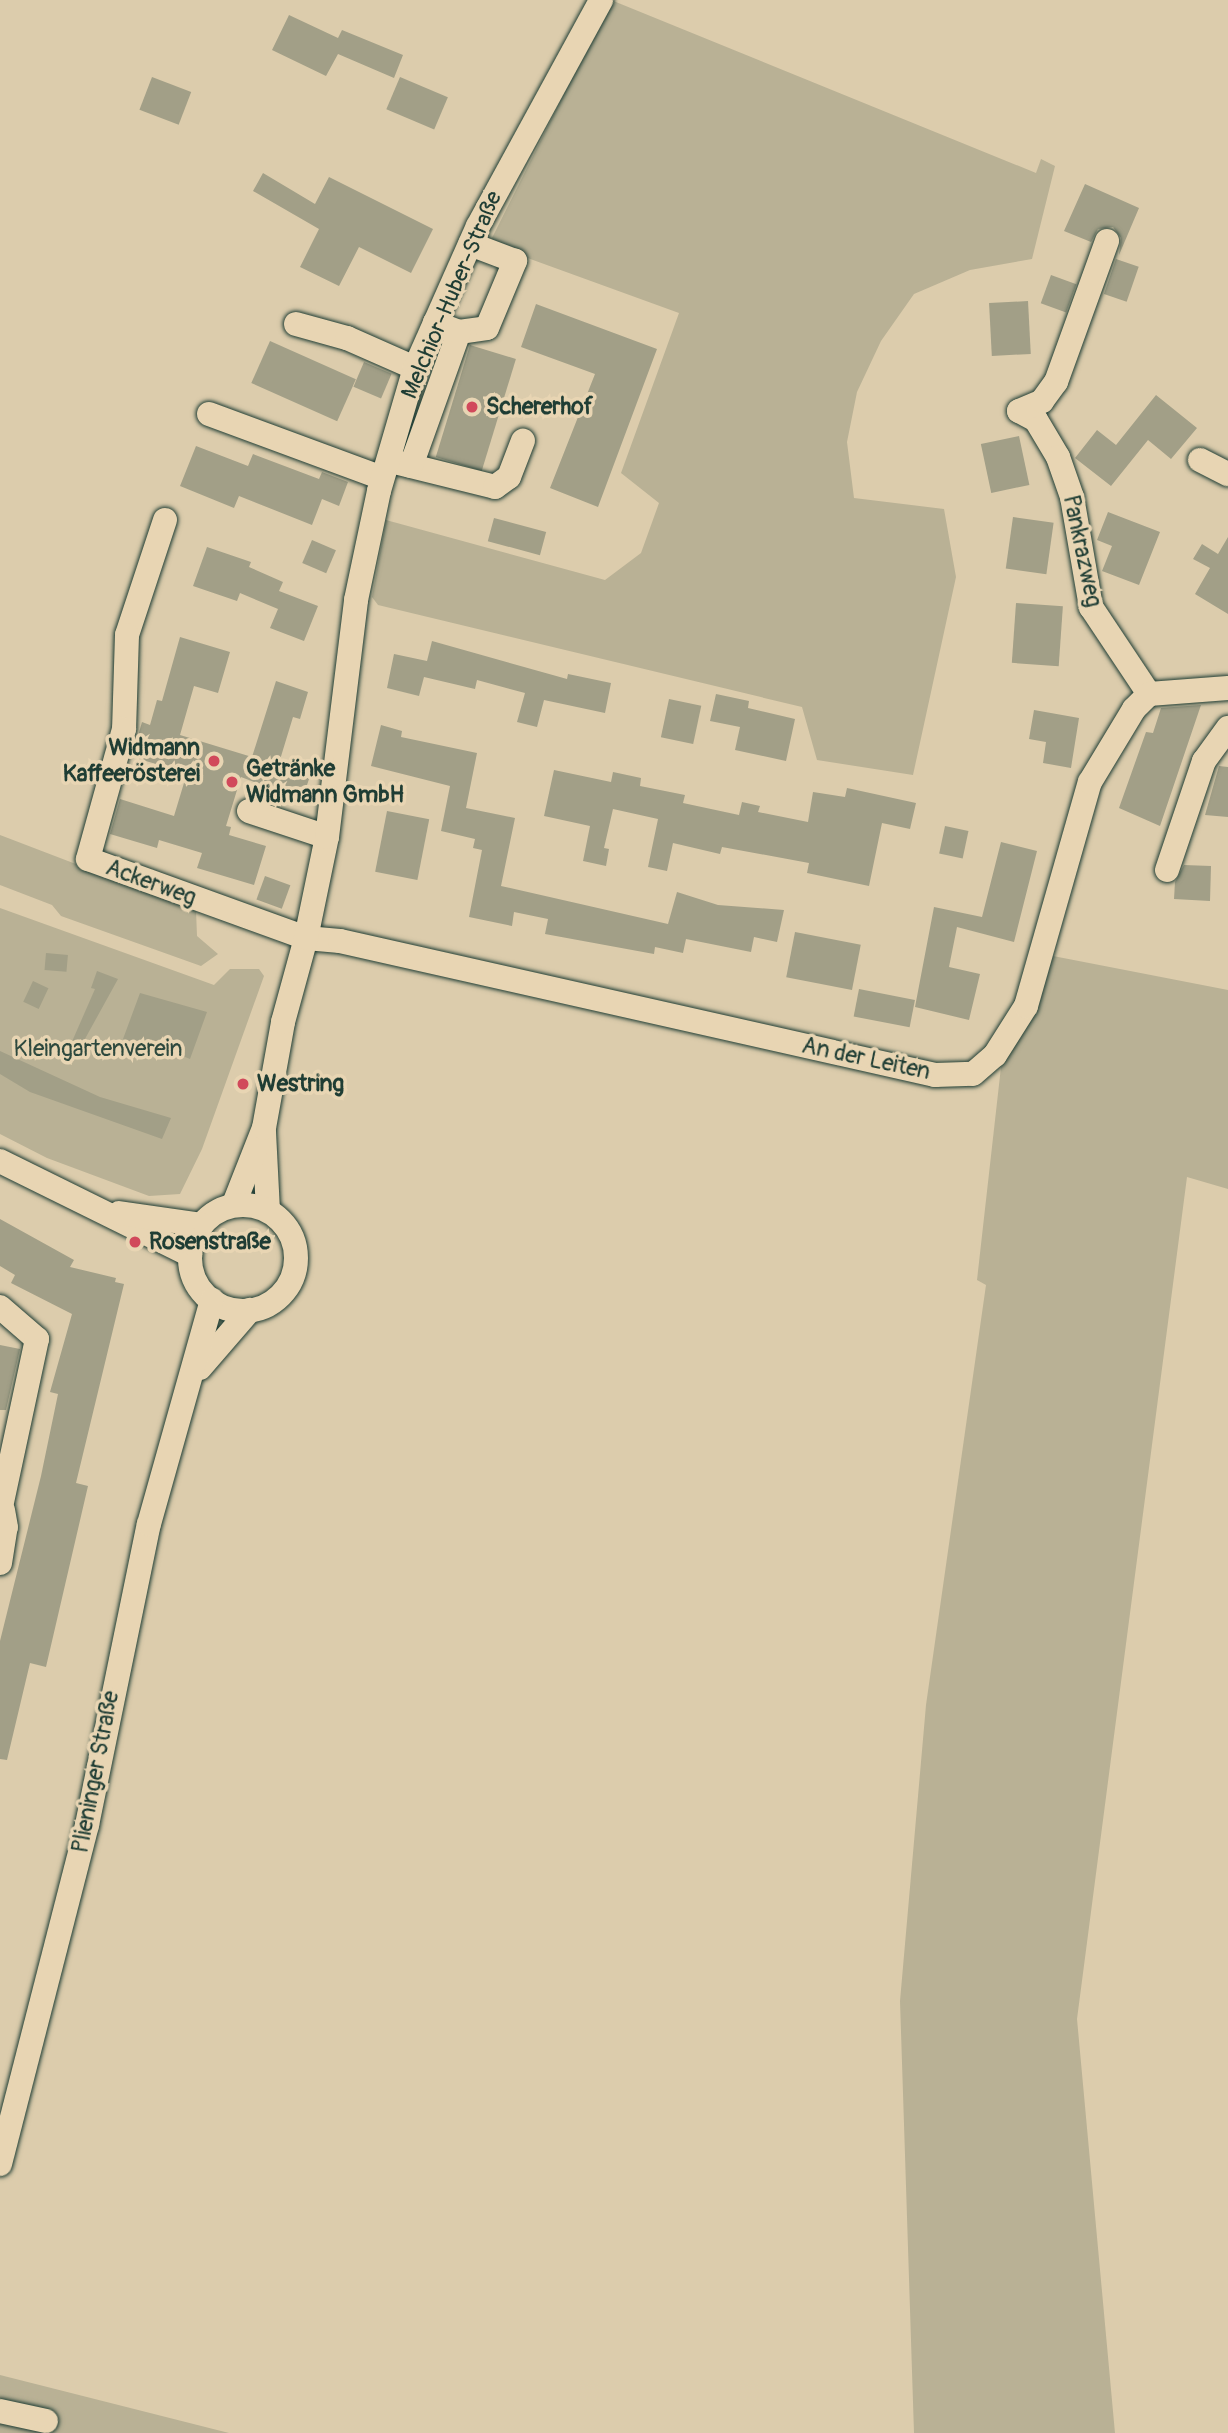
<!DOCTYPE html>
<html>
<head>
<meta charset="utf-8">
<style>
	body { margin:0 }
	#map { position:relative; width:1228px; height:2433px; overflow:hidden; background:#dcccac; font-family:Pangolin,sans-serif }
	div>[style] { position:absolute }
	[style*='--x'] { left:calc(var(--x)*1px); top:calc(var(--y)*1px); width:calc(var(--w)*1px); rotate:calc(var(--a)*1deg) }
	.green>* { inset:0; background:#b9b195 }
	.building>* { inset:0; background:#a29f87; transform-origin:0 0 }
	.roads { filter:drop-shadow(0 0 2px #1f3d34) drop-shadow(0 0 2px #1f3d34) }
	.minor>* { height:24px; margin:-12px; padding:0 12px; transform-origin:12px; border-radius:12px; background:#e8d5b3 }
	.minor>.ring { margin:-12px; padding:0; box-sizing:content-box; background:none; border:24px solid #e8d5b3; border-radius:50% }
	.dots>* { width:19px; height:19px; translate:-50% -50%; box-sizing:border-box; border:4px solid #e8d5b3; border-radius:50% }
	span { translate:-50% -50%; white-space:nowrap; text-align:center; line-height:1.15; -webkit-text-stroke:7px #e8d5b3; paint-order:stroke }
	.street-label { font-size:23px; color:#1f3d34 }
	.poi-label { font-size:23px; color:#1f3d34; font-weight:700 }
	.left { translate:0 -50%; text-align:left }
	.right { translate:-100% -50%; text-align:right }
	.park-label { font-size:23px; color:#2e493e }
</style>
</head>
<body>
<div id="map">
	<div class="green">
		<i style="clip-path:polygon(611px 0,1036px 173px,1041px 159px,1055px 166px,1032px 259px,970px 270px,914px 294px,881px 341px,857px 392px,847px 442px,854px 498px,944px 509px,956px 577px,913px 775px,817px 760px,802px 707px,378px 605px,372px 597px,386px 520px,605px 580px,641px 553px,659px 503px,621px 473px,679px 313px,489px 244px)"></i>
		<i style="clip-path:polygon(0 835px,196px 910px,197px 936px,218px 954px,201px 966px,61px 916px,52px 905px,0 885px)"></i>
		<i style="clip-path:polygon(0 908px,214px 985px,230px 969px,259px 969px,264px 976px,202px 1149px,180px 1194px,149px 1196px,47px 1158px,0 1134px)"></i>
		<i style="clip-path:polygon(1053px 956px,1228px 990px,1228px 1189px,1187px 1177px,1077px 2019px,1115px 2433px,914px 2433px,900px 2001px,926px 1705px,986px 1285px,977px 1280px,1001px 1067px,1036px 1013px)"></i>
		<i style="clip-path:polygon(0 2375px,229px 2433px,0 2433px)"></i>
	</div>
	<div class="building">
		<i style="clip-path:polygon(289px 15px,338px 38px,342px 30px,403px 55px,394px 78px,338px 54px,326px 76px,272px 50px)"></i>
		<i style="left:152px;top:77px;width:42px;height:35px;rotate:21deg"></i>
		<i style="left:400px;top:77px;width:52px;height:35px;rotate:23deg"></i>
		<i style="clip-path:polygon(263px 173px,315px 204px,329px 177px,433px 229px,411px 273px,359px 247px,339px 286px,300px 267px,319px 229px,253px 191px)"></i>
		<i style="clip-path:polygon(1085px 184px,1139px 208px,1119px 255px,1121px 238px,1113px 227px,1098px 229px,1091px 242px,1064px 231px)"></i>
		<i style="left:1116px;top:259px;width:24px;height:37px;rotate:19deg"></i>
		<i style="left:1051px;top:275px;width:27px;height:30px;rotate:20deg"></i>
		<i style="left:1028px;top:301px;width:53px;height:39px;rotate:87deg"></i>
		<i style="clip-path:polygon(536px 304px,657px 349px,598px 507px,550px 488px,595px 374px,521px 347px)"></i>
		<i style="left:270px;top:341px;width:94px;height:46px;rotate:24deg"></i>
		<i style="left:470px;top:345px;width:48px;height:117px;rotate:17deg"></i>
		<i style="left:364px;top:362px;width:30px;height:27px;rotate:23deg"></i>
		<i style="clip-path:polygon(1156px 395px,1197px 428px,1171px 459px,1148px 440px,1111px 486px,1075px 458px,1097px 430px,1116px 445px)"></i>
		<i style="left:1019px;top:436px;width:50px;height:39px;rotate:78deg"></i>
		<i style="clip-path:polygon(196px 446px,248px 466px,253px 454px,319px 479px,322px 472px,348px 482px,339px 506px,322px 499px,312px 525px,239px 496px,234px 508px,180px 486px)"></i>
		<i style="clip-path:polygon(1108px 512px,1160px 532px,1139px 585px,1102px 571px,1112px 546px,1097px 540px)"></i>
		<i style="left:1013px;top:517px;width:41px;height:52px;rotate:8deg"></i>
		<i style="left:494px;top:518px;width:54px;height:24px;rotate:15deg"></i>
		<i style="clip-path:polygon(1228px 537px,1228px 614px,1195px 594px,1210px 568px,1193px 559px,1202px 544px,1218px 554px)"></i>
		<i style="left:312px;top:540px;width:26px;height:25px;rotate:23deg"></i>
		<i style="clip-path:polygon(207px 547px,251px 562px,249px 567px,283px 582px,279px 591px,318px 606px,304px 641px,270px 628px,278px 609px,240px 593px,237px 601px,193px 586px)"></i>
		<i style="left:1016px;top:603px;width:47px;height:60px;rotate:4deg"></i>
		<i style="clip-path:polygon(180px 637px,230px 652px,218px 693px,194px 686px,180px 735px,252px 757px,276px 681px,308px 692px,300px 719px,293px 717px,279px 763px,311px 773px,302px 800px,241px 777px,226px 826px,231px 827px,229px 835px,266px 846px,254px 885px,197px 868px,202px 853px,159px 840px,157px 848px,110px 834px,120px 799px,174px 816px,187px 773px,132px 757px,142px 722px,150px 725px,157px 700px,162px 701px)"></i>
		<i style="clip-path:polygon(432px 641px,567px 679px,568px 674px,611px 683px,605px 713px,544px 700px,537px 727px,517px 722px,525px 693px,477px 680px,475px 689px,424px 677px,419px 696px,387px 688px,394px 654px,427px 661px)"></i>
		<i style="clip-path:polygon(716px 694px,749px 701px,748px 708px,795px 719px,786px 761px,735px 750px,740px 727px,710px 721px)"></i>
		<i style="left:669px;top:699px;width:33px;height:39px;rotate:12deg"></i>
		<i style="clip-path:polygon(1201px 705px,1160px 826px,1119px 808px,1146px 732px,1153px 733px,1161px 708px)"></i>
		<i style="clip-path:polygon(1034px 710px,1079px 718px,1071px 768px,1043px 763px,1046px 742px,1029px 739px)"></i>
		<i style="clip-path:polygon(381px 725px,402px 731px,401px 737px,477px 753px,466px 808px,515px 818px,501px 886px,668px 924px,677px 892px,718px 905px,784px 910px,777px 942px,754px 937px,751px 952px,686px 939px,683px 953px,655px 947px,654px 954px,545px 934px,548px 919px,514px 912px,512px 926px,469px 917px,482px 850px,473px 848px,475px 839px,441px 831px,450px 786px,371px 766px)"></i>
		<i style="clip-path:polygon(1219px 766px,1228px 767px,1228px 817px,1205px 815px)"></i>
		<i style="clip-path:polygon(554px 770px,611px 782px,613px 772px,641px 778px,640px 786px,685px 795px,683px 803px,739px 815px,742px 802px,760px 806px,758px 812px,808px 822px,813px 792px,845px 797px,847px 788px,916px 803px,910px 829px,882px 823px,869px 886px,807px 873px,809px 863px,722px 847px,720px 854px,673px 843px,667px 871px,648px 867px,658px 819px,613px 809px,604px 848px,609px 849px,606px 866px,583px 861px,590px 826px,544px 816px)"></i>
		<i style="left:387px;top:811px;width:43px;height:62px;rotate:11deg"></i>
		<i style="left:945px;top:826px;width:24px;height:28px;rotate:12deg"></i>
		<i style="clip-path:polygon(1001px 842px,1037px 851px,1014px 942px,957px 927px,949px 967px,980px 974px,969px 1020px,915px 1007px,934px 907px,982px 917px)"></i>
		<i style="clip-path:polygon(1184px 865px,1211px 866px,1210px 901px,1174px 899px,1175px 882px)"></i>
		<i style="left:265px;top:876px;width:27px;height:25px;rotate:20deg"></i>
		<i style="left:795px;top:932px;width:67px;height:46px;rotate:11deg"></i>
		<i style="left:46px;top:953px;width:22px;height:17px;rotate:5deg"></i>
		<i style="clip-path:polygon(97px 971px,118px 979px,75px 1057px,67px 1053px,95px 989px,91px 988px)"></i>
		<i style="left:33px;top:981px;width:17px;height:23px;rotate:25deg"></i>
		<i style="left:859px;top:989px;width:57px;height:28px;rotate:11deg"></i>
		<i style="clip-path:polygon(140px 993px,207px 1012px,190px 1059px,146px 1041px,144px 1046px,123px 1039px)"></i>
		<i style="clip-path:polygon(0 1051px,100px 1097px,171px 1118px,162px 1139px,30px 1092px,0 1074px)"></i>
		<i style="clip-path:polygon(0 1219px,74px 1260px,70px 1267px,116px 1278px,115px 1282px,124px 1284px,76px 1483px,88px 1486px,46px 1667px,30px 1663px,7px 1760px,0 1759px,0 1641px,41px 1476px,58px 1394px,50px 1392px,72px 1314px,11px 1283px,15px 1275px,0 1266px)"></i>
		<i style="clip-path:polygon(0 1345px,20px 1349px,6px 1410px,0 1410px)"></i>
	</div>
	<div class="roads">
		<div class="minor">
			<i style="--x:296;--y:324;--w:53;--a:15.4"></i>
			<i style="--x:347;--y:338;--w:74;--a:23.8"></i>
			<i style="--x:459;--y:332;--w:28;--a:-8"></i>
			<i style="--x:487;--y:328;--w:73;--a:-67.3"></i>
			<i style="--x:515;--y:261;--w:48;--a:-159.3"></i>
			<i style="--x:1019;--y:411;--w:19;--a:28"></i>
			<i style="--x:1036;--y:420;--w:43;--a:59.3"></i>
			<i style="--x:1058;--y:457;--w:42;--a:70.7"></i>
			<i style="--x:1072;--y:497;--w:112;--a:80.2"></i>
			<i style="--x:1091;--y:607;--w:105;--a:56.3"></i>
			<i style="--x:1019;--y:411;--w:25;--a:-23"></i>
			<i style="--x:1042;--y:401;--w:24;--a:-54"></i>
			<i style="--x:1056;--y:382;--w:150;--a:-70.1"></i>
			<i style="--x:209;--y:414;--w:184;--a:20.3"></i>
			<i style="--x:1200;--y:460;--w:31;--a:27"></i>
			<i style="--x:395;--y:462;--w:103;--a:14"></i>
			<i style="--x:495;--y:487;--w:17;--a:-36"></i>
			<i style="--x:509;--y:477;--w:39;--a:-69"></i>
			<i style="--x:411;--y:466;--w:142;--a:-70.3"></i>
			<i style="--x:459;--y:332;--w:26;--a:-159"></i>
			<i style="--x:165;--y:520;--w:121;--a:108.3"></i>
			<i style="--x:127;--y:635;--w:94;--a:91.8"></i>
			<i style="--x:124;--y:729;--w:135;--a:105.5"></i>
			<i style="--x:88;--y:859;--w:232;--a:19.9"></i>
			<i style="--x:306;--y:938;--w:34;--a:5"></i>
			<i style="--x:340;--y:941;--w:610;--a:12.69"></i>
			<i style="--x:935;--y:1075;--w:38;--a:-2"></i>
			<i style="--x:973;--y:1074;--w:29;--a:-41"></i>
			<i style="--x:995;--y:1055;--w:58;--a:-57.7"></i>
			<i style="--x:1026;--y:1006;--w:233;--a:-74.1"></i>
			<i style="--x:1090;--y:782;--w:85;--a:-58.9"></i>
			<i style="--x:1134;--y:709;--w:21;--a:-45"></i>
			<i style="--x:1149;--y:694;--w:79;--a:-4.3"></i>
			<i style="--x:249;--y:811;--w:82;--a:18.4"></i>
			<i style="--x:1167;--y:870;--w:115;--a:-71.3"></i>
			<i style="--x:1204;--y:761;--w:41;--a:-54"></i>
			<i style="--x:264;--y:1132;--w:78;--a:87.1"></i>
			<i style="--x:0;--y:1161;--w:212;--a:26.3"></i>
			<i style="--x:234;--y:1204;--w:82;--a:-68.5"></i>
			<i style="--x:264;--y:1128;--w:108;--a:-79.8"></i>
			<i style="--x:283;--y:1022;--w:87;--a:-74.7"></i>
			<i style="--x:306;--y:938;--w:103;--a:-78.3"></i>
			<i style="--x:327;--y:837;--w:239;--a:-83"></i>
			<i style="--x:356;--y:600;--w:111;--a:-78.1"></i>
			<i style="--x:379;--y:491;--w:128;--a:-73.7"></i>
			<i style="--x:415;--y:368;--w:155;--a:-66.1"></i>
			<i style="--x:478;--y:226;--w:257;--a:-61.4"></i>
			<i class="ring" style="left:190px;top:1205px;width:82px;height:82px"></i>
			<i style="--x:119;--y:1213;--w:83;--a:8.3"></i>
			<i style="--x:0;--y:1307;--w:49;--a:40.9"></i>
			<i style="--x:37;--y:1339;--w:176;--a:102.1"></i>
			<i style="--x:200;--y:1368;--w:77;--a:-49.2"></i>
			<i style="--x:0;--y:1563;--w:36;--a:-81"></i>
			<i style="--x:6;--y:1527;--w:17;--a:-100"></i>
			<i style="--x:0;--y:2164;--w:350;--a:-75.6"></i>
			<i style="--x:87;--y:1825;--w:307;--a:-78.4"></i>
			<i style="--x:149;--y:1524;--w:233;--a:-74.3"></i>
			<i style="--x:0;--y:2411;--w:47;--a:12.3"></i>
		</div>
	</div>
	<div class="dots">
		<i style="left:472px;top:407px;background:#d1495b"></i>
		<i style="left:214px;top:761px;background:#d1495b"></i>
		<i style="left:232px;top:782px;background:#d1495b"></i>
		<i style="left:243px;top:1084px;background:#d1495b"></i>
		<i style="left:135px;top:1242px;background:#d1495b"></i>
	</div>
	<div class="street-label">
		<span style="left:452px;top:295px;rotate:-67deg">Melchior-Huber-Straße</span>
		<span style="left:1082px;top:551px;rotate:78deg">Pankrazweg</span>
		<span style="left:151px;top:883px;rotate:20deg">Ackerweg</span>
		<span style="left:866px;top:1059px;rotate:12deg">An der Leiten</span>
		<span style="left:96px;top:1772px;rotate:-79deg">Plieninger Straße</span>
	</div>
	<div class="poi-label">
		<span class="left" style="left:486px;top:407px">Schererhof</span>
		<span class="right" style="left:200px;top:761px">Widmann<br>Kaffeerösterei</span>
		<span class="left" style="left:246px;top:782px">Getränke<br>Widmann GmbH</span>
		<span class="left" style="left:257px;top:1084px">Westring</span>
		<span class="left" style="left:149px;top:1242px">Rosenstraße</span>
	</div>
	<div class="park-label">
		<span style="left:98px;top:1049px">Kleingartenverein</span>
	</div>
</div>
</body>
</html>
